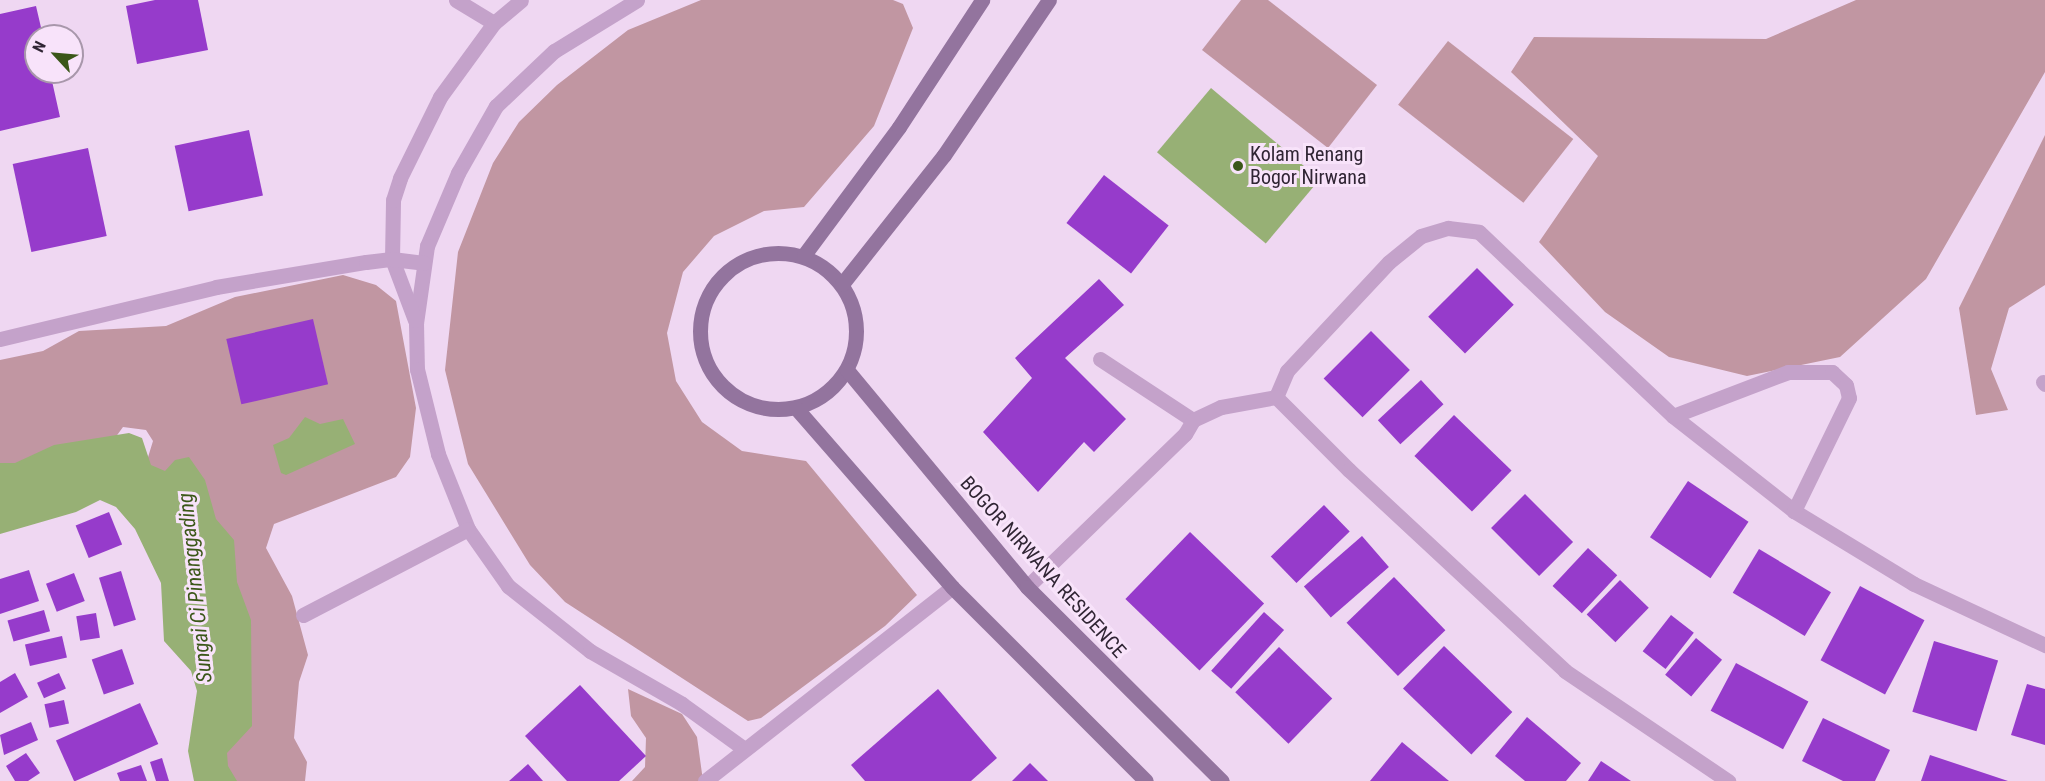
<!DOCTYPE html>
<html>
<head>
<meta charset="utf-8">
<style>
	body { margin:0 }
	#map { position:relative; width:2045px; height:781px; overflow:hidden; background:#efd7f2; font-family:"Roboto Condensed",sans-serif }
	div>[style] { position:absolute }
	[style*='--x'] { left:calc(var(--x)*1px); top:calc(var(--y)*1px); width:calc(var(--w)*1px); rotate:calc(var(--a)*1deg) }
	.green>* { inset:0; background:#c196a2; transform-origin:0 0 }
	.water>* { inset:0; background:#97b075; transform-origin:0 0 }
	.building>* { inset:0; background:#963bcb; transform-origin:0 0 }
	.street>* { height:15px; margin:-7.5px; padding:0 7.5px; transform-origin:7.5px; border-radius:7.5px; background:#c4a2ca }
	.secondary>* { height:15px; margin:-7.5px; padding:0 7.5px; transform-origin:7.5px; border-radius:7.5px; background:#93749e }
	.secondary>.ring { margin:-7.5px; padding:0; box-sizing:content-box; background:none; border:15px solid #93749e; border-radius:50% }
	.dots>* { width:16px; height:16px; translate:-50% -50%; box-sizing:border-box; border:3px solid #f8e3fa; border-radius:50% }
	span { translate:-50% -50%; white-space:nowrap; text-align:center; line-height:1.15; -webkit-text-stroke:6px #f8e3fa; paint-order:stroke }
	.poi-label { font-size:20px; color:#302534 }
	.left { translate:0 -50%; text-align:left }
	.street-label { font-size:20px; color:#302534 }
	.water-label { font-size:21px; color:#3b5719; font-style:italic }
	.north { position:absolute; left:24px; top:24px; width:60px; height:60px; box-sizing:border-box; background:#f8e3fa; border:2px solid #a897ab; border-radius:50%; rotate:296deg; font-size:16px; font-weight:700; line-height:24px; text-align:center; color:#302534 }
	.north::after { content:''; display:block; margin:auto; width:21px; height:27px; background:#3b5719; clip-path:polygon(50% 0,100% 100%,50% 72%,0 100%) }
</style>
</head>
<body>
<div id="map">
	<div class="green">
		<i style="clip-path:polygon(701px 0,893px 0,903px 4px,913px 28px,874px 126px,804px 207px,764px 211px,714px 236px,683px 272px,667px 333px,676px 381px,702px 422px,742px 451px,806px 461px,917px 595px,885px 626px,761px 718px,748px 721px,565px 602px,530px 565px,468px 464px,445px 370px,458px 252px,493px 163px,519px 122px,557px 85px,628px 30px)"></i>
		<i style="clip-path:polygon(1241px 0,1268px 0,1377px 85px,1328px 148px,1202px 50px)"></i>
		<i style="clip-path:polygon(1856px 0,2045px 0,2045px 72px,1926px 279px,1840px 357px,1747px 376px,1669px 357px,1605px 312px,1539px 242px,1598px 156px,1511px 72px,1534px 37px,1766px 39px)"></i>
		<i style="left:1448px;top:41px;width:159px;height:81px;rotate:38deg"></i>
		<i style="clip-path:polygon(2045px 135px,2045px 285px,2009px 308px,1991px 369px,2008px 410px,1976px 415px,1959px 308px)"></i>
		<i style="clip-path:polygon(343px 275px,376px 285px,396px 301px,416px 408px,410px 457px,396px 477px,274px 524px,266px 548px,292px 596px,308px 655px,299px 682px,294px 738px,307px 762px,305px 781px,231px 781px,216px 757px,175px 483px,145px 467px,153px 441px,146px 430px,123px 427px,115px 438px,0 477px,0 360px,43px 351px,79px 331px,166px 326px,235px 297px)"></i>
		<i style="clip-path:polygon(628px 689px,682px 714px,697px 737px,703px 781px,632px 781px,645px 767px,646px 738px,631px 716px)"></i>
	</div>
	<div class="water">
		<i style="left:1211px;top:88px;width:142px;height:84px;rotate:40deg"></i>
		<i style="clip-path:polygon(305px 417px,320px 424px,343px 419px,355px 444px,286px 475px,281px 473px,273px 445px,289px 438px)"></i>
		<i style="clip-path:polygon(129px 433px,142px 438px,151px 465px,165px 471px,175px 460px,189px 457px,205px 480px,216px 519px,234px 540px,237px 582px,251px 620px,252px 726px,227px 753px,228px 766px,237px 781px,194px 781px,188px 751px,197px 691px,191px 671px,164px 641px,161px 583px,135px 529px,116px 507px,100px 500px,76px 512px,0 534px,0 463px,15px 463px,54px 445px)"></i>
	</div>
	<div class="building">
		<i style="clip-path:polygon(155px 0,198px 0,208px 50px,137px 64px,126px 6px)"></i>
		<i style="clip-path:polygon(36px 6px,43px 36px,36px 36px,36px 72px,50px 72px,60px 117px,0 131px,0 14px)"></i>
		<i style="left:249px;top:130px;width:67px;height:76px;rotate:78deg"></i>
		<i style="left:88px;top:148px;width:90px;height:77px;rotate:78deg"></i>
		<i style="left:1104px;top:175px;width:82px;height:61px;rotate:38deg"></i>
		<i style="left:1477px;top:268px;width:52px;height:69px;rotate:45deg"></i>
		<i style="clip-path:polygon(1099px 279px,1124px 305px,1065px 358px,1126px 419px,1094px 452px,1084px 442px,1038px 492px,983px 432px,1032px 378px,1015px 358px)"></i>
		<i style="left:313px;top:319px;width:67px;height:89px;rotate:77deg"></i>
		<i style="left:1371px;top:331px;width:55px;height:67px;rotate:45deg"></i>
		<i style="left:1421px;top:380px;width:33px;height:59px;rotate:47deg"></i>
		<i style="left:1454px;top:415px;width:80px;height:57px;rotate:44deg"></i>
		<i style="left:1688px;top:481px;width:73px;height:68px;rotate:34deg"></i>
		<i style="left:1525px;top:494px;width:68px;height:48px;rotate:45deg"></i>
		<i style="left:1324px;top:505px;width:37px;height:74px;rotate:46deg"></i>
		<i style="left:109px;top:512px;width:35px;height:36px;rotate:68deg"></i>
		<i style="left:1190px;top:532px;width:103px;height:93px;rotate:44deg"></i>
		<i style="left:1362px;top:536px;width:41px;height:77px;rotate:49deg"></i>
		<i style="left:1588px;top:548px;width:40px;height:52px;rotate:43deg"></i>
		<i style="left:1759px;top:549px;width:84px;height:51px;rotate:31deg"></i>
		<i style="clip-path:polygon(29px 570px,39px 601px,0 614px,0 579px)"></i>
		<i style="left:121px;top:571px;width:51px;height:23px;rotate:73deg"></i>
		<i style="left:74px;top:573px;width:30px;height:30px;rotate:69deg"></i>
		<i style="left:1394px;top:577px;width:74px;height:66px;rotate:46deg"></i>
		<i style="left:1620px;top:580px;width:40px;height:48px;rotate:44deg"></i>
		<i style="left:1860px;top:586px;width:73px;height:84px;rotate:28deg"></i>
		<i style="left:44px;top:610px;width:22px;height:38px;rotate:74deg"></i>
		<i style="left:1264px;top:612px;width:27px;height:79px;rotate:42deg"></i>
		<i style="left:96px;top:613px;width:25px;height:20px;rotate:81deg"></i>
		<i style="left:1671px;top:615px;width:29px;height:46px;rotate:38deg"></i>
		<i style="left:62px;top:636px;width:22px;height:38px;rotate:77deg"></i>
		<i style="left:1696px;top:638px;width:34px;height:48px;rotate:40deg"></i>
		<i style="left:1934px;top:641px;width:67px;height:74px;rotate:17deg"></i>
		<i style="left:1444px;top:646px;width:95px;height:59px;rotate:44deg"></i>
		<i style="left:1279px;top:647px;width:74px;height:63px;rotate:44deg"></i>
		<i style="left:122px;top:649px;width:37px;height:32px;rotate:71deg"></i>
		<i style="left:1736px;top:663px;width:82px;height:54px;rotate:28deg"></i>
		<i style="clip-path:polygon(15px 673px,28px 697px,0 713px,0 682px)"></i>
		<i style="left:59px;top:673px;width:17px;height:24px;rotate:66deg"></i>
		<i style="clip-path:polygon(2027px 684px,2045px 689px,2045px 745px,2011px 735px)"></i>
		<i style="clip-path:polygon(580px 685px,646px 756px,619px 781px,567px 781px,525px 736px)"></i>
		<i style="clip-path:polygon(938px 689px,997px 758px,971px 781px,865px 781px,851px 765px)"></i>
		<i style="left:64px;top:700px;width:24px;height:20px;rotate:78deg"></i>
		<i style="left:140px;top:703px;width:45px;height:92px;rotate:66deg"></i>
		<i style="clip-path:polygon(1527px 717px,1581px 763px,1566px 781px,1525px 781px,1495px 756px)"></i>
		<i style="clip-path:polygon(1823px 718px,1890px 750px,1875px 781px,1843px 781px,1802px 761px)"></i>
		<i style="clip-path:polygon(31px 722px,38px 740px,4px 755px,0 735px)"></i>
		<i style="clip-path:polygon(1402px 742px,1449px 781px,1370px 781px)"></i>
		<i style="clip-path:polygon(26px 753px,40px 773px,28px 781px,15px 781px,6px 766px)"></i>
		<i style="clip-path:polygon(1930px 755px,2008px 781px,1921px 781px)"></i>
		<i style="clip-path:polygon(162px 758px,169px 781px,156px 781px,150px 762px)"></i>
		<i style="clip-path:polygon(1601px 761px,1631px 781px,1588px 781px)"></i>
		<i style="clip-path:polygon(1030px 763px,1048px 781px,1012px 781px)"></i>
		<i style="clip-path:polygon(528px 764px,543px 781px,509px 781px)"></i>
		<i style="clip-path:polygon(141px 765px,147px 781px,120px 781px,117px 773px)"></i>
	</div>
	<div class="street">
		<i style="--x:456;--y:0;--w:44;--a:31.2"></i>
		<i style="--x:637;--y:0;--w:97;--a:148.4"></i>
		<i style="--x:554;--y:51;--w:80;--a:136.5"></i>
		<i style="--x:496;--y:106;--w:77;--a:119.6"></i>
		<i style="--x:458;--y:173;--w:79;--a:113"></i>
		<i style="--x:427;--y:246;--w:78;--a:98.1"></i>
		<i style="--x:416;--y:323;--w:46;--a:88.8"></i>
		<i style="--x:417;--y:369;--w:88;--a:76.1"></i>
		<i style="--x:438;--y:454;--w:81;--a:68.2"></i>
		<i style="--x:468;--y:529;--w:70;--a:54.9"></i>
		<i style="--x:508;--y:586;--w:105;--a:38.4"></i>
		<i style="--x:590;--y:651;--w:106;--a:29.9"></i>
		<i style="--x:682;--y:704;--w:75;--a:35.8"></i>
		<i style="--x:415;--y:320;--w:65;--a:-110.7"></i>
		<i style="--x:392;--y:259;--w:59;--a:-89"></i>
		<i style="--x:393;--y:200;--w:23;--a:-72"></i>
		<i style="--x:400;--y:178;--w:90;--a:-63.7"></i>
		<i style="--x:440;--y:97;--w:92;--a:-53.9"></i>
		<i style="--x:494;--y:23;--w:35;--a:-40"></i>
		<i style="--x:0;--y:339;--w:222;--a:-13.5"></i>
		<i style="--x:216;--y:287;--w:152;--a:-9.5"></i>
		<i style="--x:366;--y:262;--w:26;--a:-7"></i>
		<i style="--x:392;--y:259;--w:32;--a:7"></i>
		<i style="--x:1100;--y:359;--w:111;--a:33.3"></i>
		<i style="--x:1193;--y:420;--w:31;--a:-25"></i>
		<i style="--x:1221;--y:407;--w:56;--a:-10.3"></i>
		<i style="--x:2043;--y:382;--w:3;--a:45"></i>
		<i style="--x:1276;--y:397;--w:28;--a:-67"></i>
		<i style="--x:1287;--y:371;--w:149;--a:-46.9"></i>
		<i style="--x:1389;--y:262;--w:41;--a:-39.1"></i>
		<i style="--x:1421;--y:236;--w:28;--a:-17"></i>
		<i style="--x:1448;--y:228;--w:31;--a:7"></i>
		<i style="--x:1479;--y:232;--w:267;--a:43.5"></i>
		<i style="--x:1673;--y:416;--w:154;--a:38.1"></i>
		<i style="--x:1794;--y:511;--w:140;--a:31.3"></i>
		<i style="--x:1914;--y:584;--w:145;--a:25"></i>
		<i style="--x:1276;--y:397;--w:103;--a:45"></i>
		<i style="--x:1349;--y:470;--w:295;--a:42.9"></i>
		<i style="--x:1565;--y:671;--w:197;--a:34"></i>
		<i style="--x:1673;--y:416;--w:123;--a:-20.9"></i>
		<i style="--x:1788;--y:372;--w:44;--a:0"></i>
		<i style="--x:1832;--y:372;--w:19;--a:43"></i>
		<i style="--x:1846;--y:385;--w:13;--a:77"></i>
		<i style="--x:1849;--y:398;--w:126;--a:116"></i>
		<i style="--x:1027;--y:587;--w:220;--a:-44.1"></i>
		<i style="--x:1185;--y:434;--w:16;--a:-60"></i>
		<i style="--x:303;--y:615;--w:186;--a:-27.5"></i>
		<i style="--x:705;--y:781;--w:314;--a:-38.1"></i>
	</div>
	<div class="secondary">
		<i class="ring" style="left:700px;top:253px;width:141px;height:141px"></i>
		<i style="--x:804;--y:255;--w:159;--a:-53.4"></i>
		<i style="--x:899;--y:127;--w:152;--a:-56.8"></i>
		<i style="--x:842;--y:284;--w:164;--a:-51.7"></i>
		<i style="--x:944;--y:155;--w:187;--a:-55.9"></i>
		<i style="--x:847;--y:370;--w:282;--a:50.3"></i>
		<i style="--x:1027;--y:587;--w:275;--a:44.9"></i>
		<i style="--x:796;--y:408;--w:237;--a:48.9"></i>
		<i style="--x:952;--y:587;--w:274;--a:45"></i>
	</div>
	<div class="dots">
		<i style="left:1238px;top:166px;background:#3b5719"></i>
	</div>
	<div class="poi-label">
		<span class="left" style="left:1250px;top:166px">Kolam Renang<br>Bogor Nirwana</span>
	</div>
	<div class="street-label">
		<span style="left:1043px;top:567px;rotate:48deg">BOGOR NIRWANA RESIDENCE</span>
	</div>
	<div class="water-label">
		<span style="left:195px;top:588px;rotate:-96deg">Sungai Ci Pinanggading</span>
	</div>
	<div class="north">N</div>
</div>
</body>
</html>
